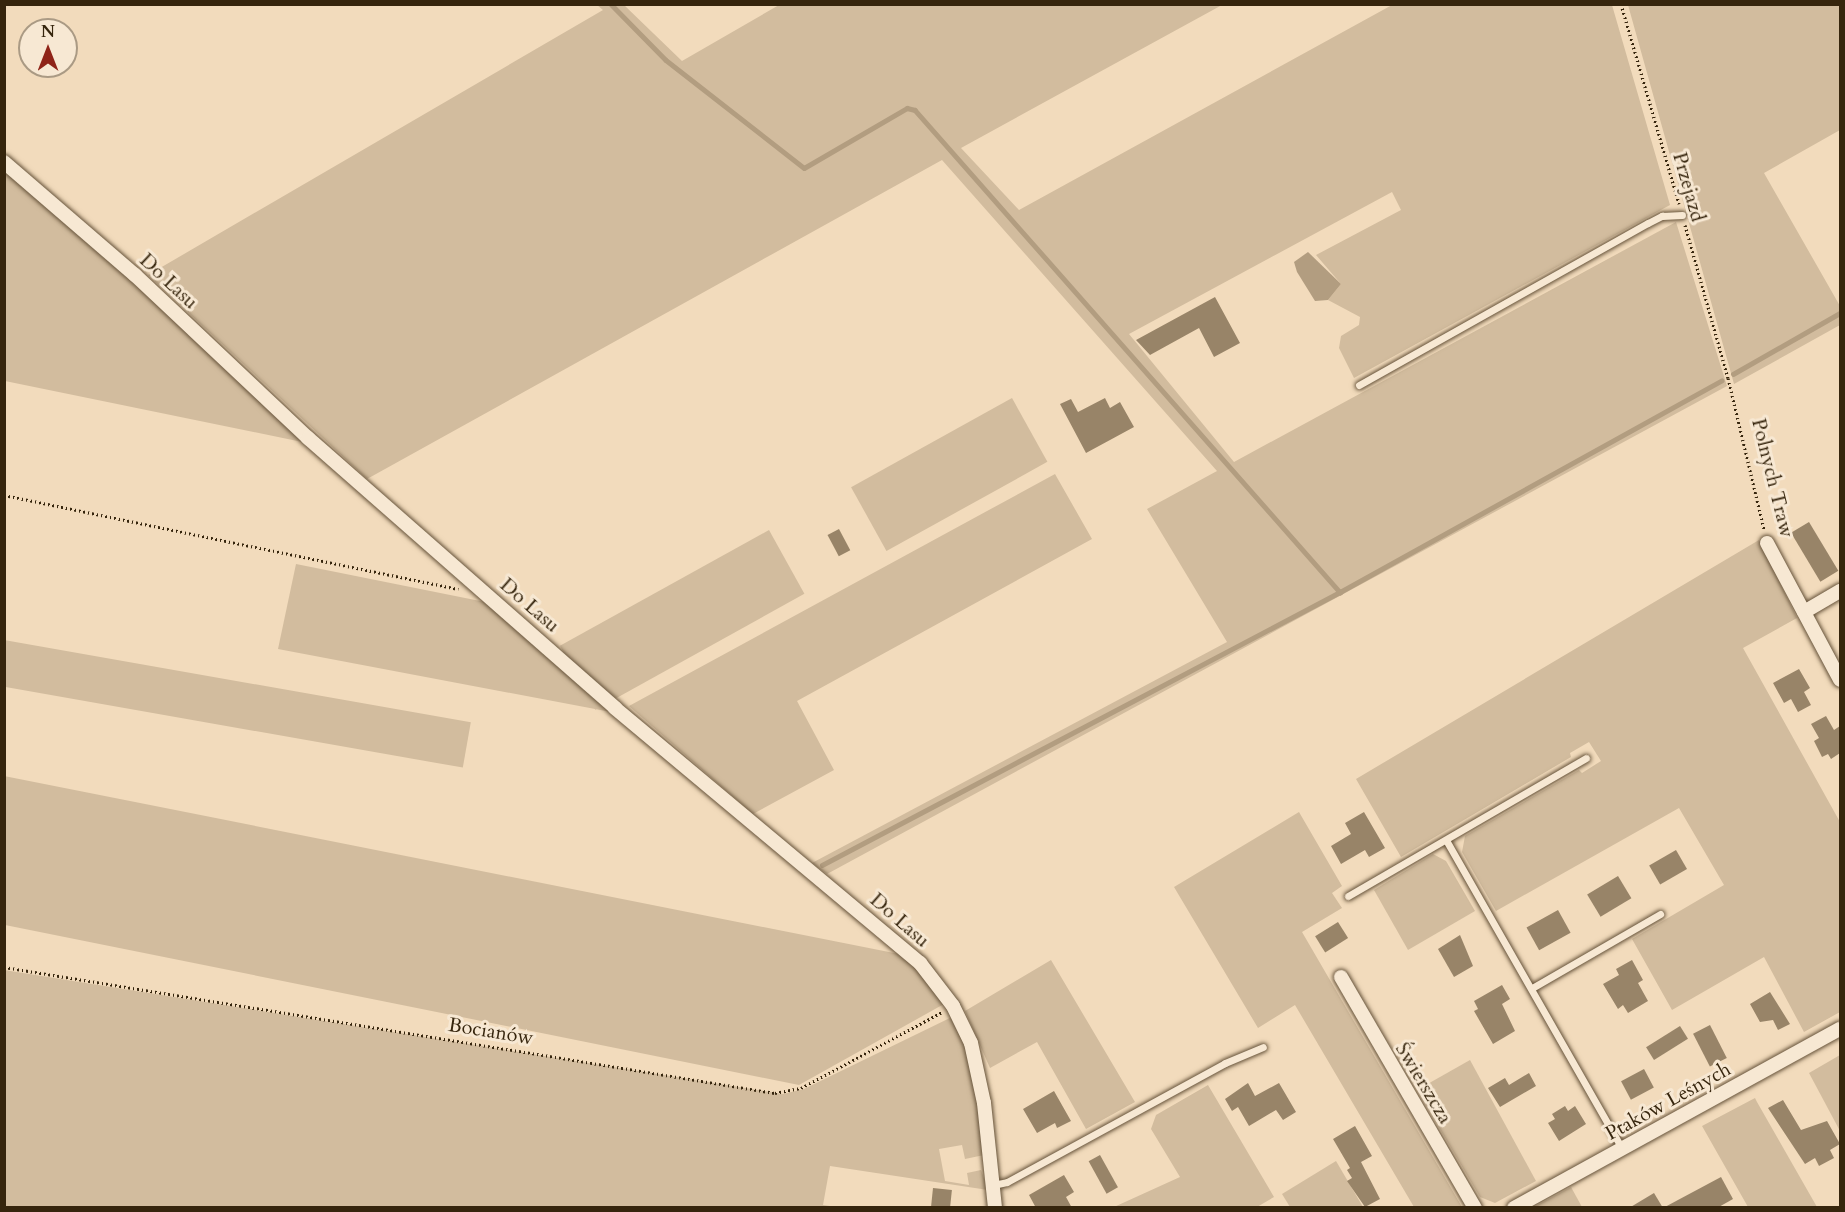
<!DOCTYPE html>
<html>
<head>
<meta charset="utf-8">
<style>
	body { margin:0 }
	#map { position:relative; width:1845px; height:1212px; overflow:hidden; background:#f2dbbc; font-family:Cardo,serif }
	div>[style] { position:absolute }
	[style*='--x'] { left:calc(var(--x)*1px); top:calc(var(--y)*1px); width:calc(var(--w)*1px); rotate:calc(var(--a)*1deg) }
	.green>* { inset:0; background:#d2bc9e; transform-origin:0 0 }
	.water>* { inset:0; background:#b29d80 }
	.stream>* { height:4.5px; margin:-2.25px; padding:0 2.25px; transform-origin:2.25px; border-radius:2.25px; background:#b29d80 }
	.building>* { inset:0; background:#988468; transform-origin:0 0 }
	.path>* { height:3px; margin-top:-1.5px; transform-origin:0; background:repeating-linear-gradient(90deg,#36250d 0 1.5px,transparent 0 4.5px) }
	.roads { filter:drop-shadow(0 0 2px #655239) drop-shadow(0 0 2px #655239) }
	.service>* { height:7px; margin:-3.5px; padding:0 3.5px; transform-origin:3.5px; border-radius:3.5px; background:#f7e8d3 }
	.minor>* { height:14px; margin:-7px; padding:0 7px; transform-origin:7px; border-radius:7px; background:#f7e8d3 }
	span { translate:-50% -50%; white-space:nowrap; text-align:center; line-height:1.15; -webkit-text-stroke:6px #f7e8d3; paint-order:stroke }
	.street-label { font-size:20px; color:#36250d }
	.frame { position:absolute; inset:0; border:6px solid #36250d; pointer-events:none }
	.north { position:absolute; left:18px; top:18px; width:60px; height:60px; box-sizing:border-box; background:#f7e8d3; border:2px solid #aa9a84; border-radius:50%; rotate:0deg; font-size:16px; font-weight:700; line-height:24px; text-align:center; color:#36250d }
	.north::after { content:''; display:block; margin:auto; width:21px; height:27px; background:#8f2418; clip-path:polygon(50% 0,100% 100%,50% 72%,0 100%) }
</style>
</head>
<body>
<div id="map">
	<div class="green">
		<i style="clip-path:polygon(597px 5px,624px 5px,682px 61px,779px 5px,1222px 5px,961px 148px,1019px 210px,1392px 5px,1612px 5px,1670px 205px,1354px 378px,1339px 348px,1341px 336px,1359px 325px,1360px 317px,1328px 300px,1341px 284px,1316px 255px,1401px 210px,1392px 192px,1129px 334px,1234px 462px,1676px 222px,1727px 386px,827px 874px,812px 863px,1227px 642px,1147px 509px,1217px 471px,942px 160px,367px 479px,148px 275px,603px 10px)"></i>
		<i style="clip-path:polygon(1628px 5px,1840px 5px,1840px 130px,1764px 173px,1840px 306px,1840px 325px,1734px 384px)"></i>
		<i style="clip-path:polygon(4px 168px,67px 222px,307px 443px,5px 381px)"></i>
		<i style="left:1012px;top:398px;width:73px;height:184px;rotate:61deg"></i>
		<i style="clip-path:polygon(1055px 474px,1092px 539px,797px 701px,834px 770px,753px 814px,629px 706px)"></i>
		<i style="left:769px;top:530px;width:73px;height:239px;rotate:61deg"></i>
		<i style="clip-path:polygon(1759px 540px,1797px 618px,1743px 648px,1840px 822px,1840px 1012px,1804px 1032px,1764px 957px,1672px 1010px,1632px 939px,1724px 885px,1679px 808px,1496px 911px,1462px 852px,1465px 836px,1579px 770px,1582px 773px,1601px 761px,1589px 742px,1570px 753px,1571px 757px,1401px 857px,1356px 779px)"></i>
		<i style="clip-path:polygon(296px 564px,485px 602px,611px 712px,278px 649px)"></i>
		<i style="left:4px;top:640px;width:474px;height:46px;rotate:10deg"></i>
		<i style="clip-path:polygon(4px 776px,904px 955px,944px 1004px,799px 1085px,5px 925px)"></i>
		<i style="clip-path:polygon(1299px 812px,1342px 886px,1332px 893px,1342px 908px,1302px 932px,1462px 1207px,1414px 1207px,1295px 1005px,1258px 1028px,1174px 887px)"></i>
		<i style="clip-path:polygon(1433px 854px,1446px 861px,1475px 911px,1408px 950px,1374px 890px)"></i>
		<i style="clip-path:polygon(1051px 960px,1135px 1102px,1086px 1129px,1037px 1042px,990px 1068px,965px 1011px)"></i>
		<i style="clip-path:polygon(4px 970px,783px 1094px,804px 1089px,954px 1016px,970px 1057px,984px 1155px,965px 1159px,962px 1145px,939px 1149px,945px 1181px,969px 1185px,967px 1173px,981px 1170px,988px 1190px,830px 1166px,823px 1205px,837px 1207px,5px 1207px)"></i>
		<i style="clip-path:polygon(1840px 1055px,1840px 1131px,1809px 1073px)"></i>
		<i style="clip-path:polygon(1470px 1060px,1536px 1181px,1495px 1203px,1480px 1197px,1417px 1090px)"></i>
		<i style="clip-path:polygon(1208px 1085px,1274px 1197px,1257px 1207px,1114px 1207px,1180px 1177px,1151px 1129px,1156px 1115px)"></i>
		<i style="clip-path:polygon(1755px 1098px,1757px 1102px,1817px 1207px,1748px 1207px,1702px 1126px)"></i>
		<i style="clip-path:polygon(1336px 1161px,1363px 1207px,1290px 1207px,1282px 1194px)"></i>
		<i style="clip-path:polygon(1571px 1187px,1582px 1207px,1534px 1207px)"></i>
	</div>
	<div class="water">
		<i style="clip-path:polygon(1308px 252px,1341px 284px,1328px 300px,1315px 301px,1297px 272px,1294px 262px)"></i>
	</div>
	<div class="stream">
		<i style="--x:611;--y:4;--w:78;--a:45.5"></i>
		<i style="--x:666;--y:60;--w:175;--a:38"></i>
		<i style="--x:804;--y:168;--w:119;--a:-30.2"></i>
		<i style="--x:907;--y:108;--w:8;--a:14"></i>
		<i style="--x:915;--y:110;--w:643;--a:48.6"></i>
		<i style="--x:1733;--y:374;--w:123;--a:-29.7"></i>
		<i style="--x:822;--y:865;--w:586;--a:-27.79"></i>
		<i style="--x:1340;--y:592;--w:436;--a:-29"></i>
	</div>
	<div class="building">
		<i style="clip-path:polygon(1215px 297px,1240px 343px,1214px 357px,1199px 328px,1150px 355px,1136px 340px)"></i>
		<i style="clip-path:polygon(1105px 398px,1110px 408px,1120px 402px,1134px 427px,1086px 453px,1060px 404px,1071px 399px,1078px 412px)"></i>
		<i style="left:1809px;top:522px;width:57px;height:21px;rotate:59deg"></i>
		<i style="left:839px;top:529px;width:24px;height:13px;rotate:62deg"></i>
		<i style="clip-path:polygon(1799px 669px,1810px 688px,1804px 692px,1811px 705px,1798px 712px,1791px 699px,1784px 703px,1773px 683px)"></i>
		<i style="clip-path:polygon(1826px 716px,1834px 730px,1840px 726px,1840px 753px,1831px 759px,1828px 754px,1822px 757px,1814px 741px,1819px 738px,1811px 724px)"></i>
		<i style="clip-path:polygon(1364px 812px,1385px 848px,1369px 857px,1365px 850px,1341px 864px,1331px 846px,1351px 834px,1345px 823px)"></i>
		<i style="left:1676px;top:850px;width:22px;height:31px;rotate:60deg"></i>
		<i style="left:1618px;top:876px;width:26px;height:36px;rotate:59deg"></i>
		<i style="left:1558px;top:910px;width:26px;height:36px;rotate:61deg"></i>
		<i style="left:1338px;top:922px;width:19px;height:27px;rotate:58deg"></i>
		<i style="clip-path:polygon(1460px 935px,1473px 966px,1454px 977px,1438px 949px)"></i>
		<i style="clip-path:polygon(1632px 960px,1643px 980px,1638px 983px,1648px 1001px,1628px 1013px,1623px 1005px,1618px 1009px,1603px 984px,1619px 975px,1616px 969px)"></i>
		<i style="clip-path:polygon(1502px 985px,1510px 999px,1502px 1004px,1515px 1031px,1493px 1044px,1474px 1011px,1478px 1009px,1474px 1001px)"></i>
		<i style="clip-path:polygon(1770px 992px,1790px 1024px,1778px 1030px,1773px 1020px,1760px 1022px,1750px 1004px)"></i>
		<i style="left:1710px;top:1025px;width:37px;height:19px;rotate:63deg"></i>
		<i style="left:1680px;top:1026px;width:15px;height:40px;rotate:58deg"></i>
		<i style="left:1644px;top:1069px;width:21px;height:26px;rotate:62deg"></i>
		<i style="clip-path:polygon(1529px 1073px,1536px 1086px,1500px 1107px,1488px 1088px,1505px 1078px,1509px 1085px)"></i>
		<i style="clip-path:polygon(1248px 1083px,1255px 1096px,1279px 1083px,1296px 1112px,1283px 1120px,1276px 1110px,1249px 1126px,1238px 1107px,1232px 1111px,1225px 1099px)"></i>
		<i style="clip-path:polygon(1054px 1091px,1071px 1121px,1057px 1128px,1055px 1123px,1037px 1133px,1023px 1109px)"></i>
		<i style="clip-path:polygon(1783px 1100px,1801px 1130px,1827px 1121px,1840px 1144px,1830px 1150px,1834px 1158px,1819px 1166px,1815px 1158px,1805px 1164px,1768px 1108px)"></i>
		<i style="clip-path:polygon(1565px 1106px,1568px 1111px,1575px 1106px,1586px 1124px,1559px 1141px,1548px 1123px,1555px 1119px,1552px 1114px)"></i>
		<i style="clip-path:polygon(1355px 1126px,1372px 1156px,1361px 1162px,1380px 1199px,1365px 1207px,1347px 1181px,1352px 1178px,1347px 1170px,1350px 1168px,1333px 1139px)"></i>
		<i style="left:1100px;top:1155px;width:37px;height:13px;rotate:61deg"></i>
		<i style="clip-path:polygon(1064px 1175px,1074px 1192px,1066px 1197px,1072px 1208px,1036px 1208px,1029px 1195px)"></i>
		<i style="clip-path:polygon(1721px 1177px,1733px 1199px,1717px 1208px,1663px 1208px)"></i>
		<i style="left:933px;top:1188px;width:19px;height:20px;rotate:6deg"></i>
		<i style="clip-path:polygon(1654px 1193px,1663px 1208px,1629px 1208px)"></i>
	</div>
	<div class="path">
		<i style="--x:1621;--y:4;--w:208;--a:73.8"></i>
		<i style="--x:1685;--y:225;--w:159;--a:74.3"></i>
		<i style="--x:1728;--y:378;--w:155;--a:76.6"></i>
		<i style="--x:4;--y:495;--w:464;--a:11.7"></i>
		<i style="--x:4;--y:967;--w:781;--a:9.28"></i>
		<i style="--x:775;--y:1093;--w:26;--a:-11"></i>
		<i style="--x:801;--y:1088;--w:160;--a:-28.3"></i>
	</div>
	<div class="roads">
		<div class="service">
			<i style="--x:1359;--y:385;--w:331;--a:-29.3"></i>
			<i style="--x:1648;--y:223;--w:16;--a:-27"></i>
			<i style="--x:1662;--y:216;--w:20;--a:-3"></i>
			<i style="--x:1446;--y:840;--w:355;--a:60.3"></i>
			<i style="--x:1348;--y:896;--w:275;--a:-30.1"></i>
			<i style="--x:1532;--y:988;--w:148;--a:-30"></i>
			<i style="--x:993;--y:1185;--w:14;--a:-12"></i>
			<i style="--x:1007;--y:1182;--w:248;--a:-28.6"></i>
			<i style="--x:1225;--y:1063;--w:41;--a:-22.8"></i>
		</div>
		<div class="minor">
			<i style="--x:4;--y:162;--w:173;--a:40.8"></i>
			<i style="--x:135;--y:275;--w:238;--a:43.3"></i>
			<i style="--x:308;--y:438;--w:409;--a:41.3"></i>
			<i style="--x:615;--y:708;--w:398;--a:39.9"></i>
			<i style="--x:920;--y:963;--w:54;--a:52.5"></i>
			<i style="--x:953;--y:1006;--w:41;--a:64.1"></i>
			<i style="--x:971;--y:1043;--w:61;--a:77.8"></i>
			<i style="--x:984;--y:1103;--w:106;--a:84"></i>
			<i style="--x:1767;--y:543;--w:155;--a:61.9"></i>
			<i style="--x:1804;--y:612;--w:42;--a:-30.3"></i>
			<i style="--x:1341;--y:977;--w:267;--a:59.9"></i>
			<i style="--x:1514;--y:1208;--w:372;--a:-28.8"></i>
		</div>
	</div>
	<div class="street-label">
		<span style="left:1689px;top:187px;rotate:74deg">Przejazd</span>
		<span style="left:169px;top:281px;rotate:43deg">Do Lasu</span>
		<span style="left:1773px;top:478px;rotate:76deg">Polnych Traw</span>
		<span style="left:530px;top:605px;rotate:41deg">Do Lasu</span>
		<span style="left:900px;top:920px;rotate:41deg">Do Lasu</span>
		<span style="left:491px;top:1031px;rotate:9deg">Bocianów</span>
		<span style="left:1424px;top:1083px;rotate:59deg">Świerszcza</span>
		<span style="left:1668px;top:1101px;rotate:-29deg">Ptaków Leśnych</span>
	</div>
	<div class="frame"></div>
	<div class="north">N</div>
</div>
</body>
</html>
